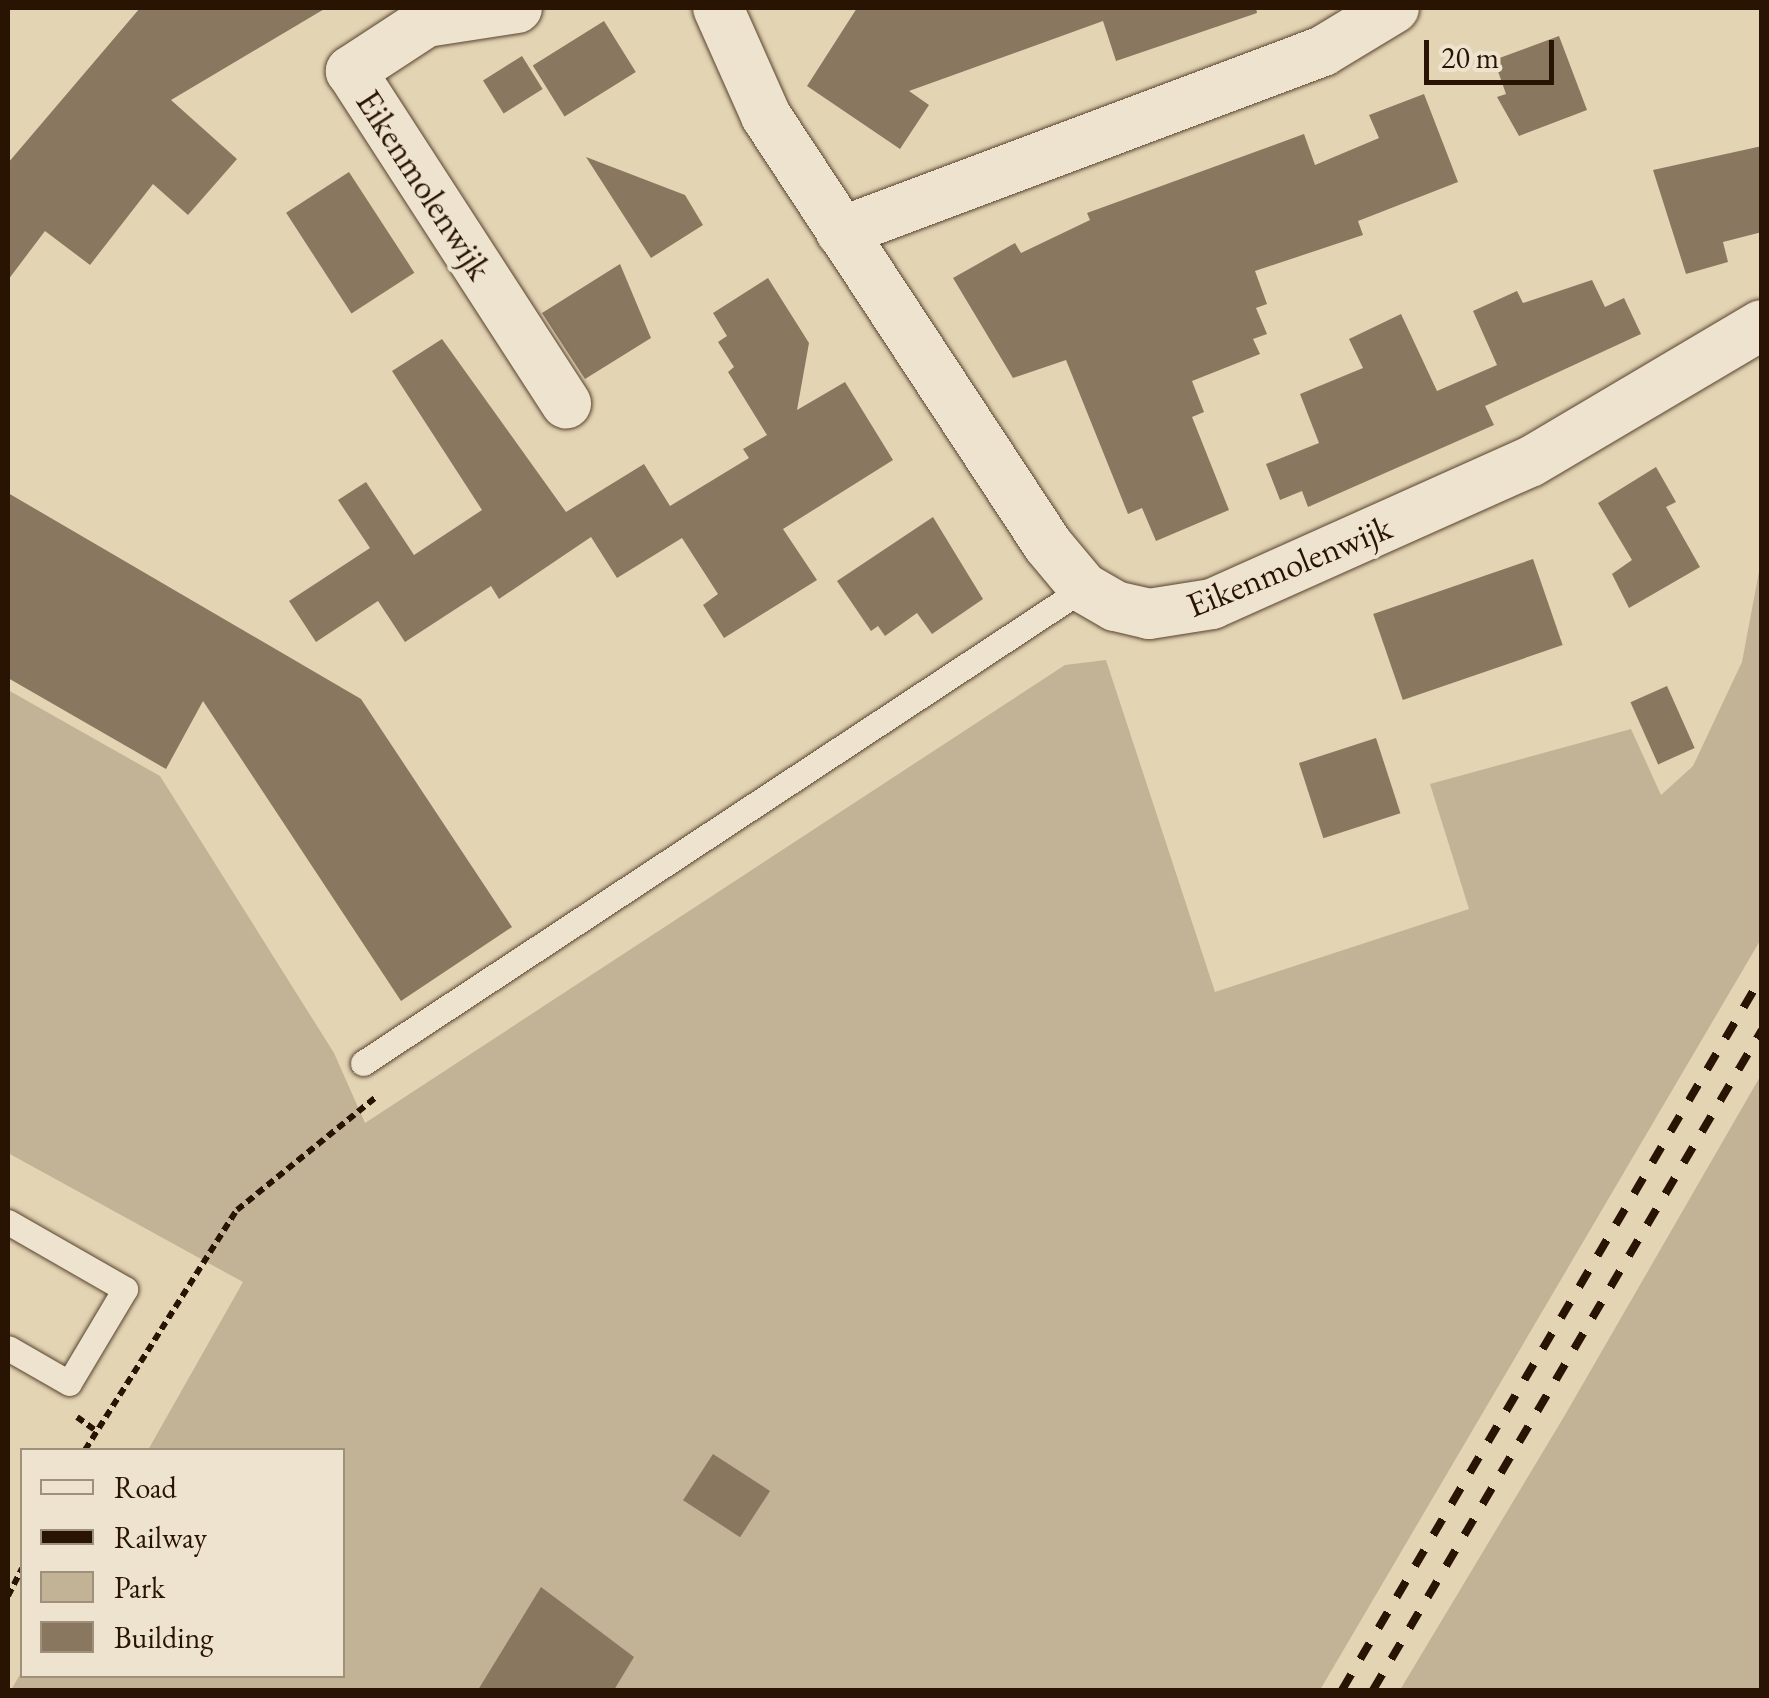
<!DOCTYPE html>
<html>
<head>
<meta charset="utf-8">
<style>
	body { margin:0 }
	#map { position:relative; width:1769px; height:1698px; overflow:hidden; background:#e3d4b4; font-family:"EB Garamond",serif }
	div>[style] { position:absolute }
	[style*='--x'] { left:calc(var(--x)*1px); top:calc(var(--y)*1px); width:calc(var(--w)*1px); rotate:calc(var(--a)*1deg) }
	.green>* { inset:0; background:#c3b396 }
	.building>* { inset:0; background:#8a775f; transform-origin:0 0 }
	.path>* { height:6px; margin-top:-3px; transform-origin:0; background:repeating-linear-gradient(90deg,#291302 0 8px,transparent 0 13px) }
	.roads { filter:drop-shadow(0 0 2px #58432e) drop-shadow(0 0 2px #58432e) }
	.service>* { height:25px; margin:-12.5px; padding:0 12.5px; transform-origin:12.5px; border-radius:12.5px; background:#ede3ce }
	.minor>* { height:50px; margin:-25px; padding:0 25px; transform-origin:25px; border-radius:25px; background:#ede3ce }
	.rail>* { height:8px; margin-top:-4px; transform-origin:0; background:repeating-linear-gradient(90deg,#291302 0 18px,transparent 0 36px) }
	span { translate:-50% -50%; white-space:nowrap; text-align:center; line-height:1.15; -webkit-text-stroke:8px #ede3ce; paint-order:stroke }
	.street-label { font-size:35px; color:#291302 }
	.frame { position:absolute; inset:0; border:10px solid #291302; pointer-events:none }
	.legend { position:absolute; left:20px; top:1448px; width:325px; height:230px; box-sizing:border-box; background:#ede3ce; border:2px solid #9f907c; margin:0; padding:12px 18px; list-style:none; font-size:30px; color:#291302 }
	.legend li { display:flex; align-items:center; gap:20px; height:50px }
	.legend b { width:50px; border:2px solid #9f907c }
	.scale { position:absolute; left:1424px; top:40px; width:130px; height:45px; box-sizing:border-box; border:5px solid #291302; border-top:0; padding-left:12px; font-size:30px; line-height:35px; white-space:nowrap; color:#291302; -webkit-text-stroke:8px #ede3ce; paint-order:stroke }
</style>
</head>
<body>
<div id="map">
	<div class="green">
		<i style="clip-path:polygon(1761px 561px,1761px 939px,1320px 1690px,11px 1690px,22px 1671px,342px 1676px,342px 1450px,148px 1450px,243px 1282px,8px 1153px,8px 690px,160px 776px,334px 1053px,365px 1123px,1065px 665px,1106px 660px,1215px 992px,1469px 909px,1430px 784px,1631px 729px,1661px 795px,1693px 766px,1742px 662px)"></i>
		<i style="clip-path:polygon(1761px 1075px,1761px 1690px,1400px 1690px,1565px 1415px)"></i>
	</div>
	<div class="building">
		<i style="clip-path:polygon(140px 8px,326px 8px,171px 100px,237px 159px,188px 215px,153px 184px,90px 265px,45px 231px,8px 280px,8px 163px)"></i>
		<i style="clip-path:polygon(857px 8px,1256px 8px,1257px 13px,1116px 61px,1103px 21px,909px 91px,929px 105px,900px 149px,807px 86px)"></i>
		<i style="left:604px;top:21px;width:60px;height:84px;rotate:58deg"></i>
		<i style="clip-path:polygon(1559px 36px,1587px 110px,1519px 136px,1497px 97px,1506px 94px,1494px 60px)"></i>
		<i style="left:522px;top:56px;width:39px;height:46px;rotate:58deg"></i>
		<i style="clip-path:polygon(1424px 94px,1458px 182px,1358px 221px,1363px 235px,1255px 271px,1267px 304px,1256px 308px,1267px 334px,1253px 339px,1260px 354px,1192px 381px,1204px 412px,1192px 417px,1229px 510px,1156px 541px,1142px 508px,1128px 514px,1066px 360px,1013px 378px,953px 278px,1015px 243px,1021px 253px,1090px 220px,1087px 213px,1304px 134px,1315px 165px,1379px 138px,1369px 115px)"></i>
		<i style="clip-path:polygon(1762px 146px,1762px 232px,1723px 242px,1728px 262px,1686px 274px,1653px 170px)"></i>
		<i style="clip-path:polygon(586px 157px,685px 195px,703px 225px,651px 258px)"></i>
		<i style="left:349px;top:172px;width:120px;height:75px;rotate:57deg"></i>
		<i style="clip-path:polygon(620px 264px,651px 338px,585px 379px,542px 313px)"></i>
		<i style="clip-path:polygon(768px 278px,809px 343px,797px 410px,845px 382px,893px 460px,783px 529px,817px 580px,724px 638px,703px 605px,718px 594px,682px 538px,617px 578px,591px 537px,499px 599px,491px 586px,405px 642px,378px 601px,316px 642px,289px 601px,370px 548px,338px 500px,366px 482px,414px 555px,482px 510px,392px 371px,442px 339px,566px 512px,644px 464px,670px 506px,749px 458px,743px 449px,767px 435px,728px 372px,734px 367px,718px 342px,727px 336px,713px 313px)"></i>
		<i style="clip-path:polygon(1592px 280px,1605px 307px,1624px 298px,1641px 334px,1485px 406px,1494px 425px,1308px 507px,1302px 491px,1280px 500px,1266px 464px,1319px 443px,1300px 394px,1363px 368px,1349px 339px,1401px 314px,1437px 391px,1497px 365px,1473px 311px,1517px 291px,1523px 303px)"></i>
		<i style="clip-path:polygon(1656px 467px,1676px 502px,1666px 507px,1700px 567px,1629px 608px,1612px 574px,1632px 560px,1598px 503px)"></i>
		<i style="clip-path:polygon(8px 493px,361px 699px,512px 927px,401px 1001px,203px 701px,166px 769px,8px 678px)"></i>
		<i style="clip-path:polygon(933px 517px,983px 599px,932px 634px,917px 613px,885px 636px,878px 626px,871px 631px,837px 581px)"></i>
		<i style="left:1533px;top:559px;width:91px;height:169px;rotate:71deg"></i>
		<i style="left:1667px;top:686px;width:68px;height:40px;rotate:66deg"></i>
		<i style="left:1376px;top:738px;width:79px;height:81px;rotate:72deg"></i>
		<i style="left:713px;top:1454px;width:68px;height:55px;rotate:33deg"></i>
		<i style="clip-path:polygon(541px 1587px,634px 1657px,614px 1690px,478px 1690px)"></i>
	</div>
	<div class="path">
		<i style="--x:77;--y:1417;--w:24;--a:36"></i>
		<i style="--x:85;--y:1450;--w:284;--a:-57.7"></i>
		<i style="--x:237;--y:1210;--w:179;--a:-39.1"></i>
		<i style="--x:8;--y:1596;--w:31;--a:-63"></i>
	</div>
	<div class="roads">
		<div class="service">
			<i style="--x:363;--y:1063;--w:863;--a:-33.38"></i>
			<i style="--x:8;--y:1222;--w:135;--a:29.8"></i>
			<i style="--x:125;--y:1289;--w:109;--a:120.8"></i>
			<i style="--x:69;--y:1383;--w:70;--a:-150.2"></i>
		</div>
		<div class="minor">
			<i style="--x:517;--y:8;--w:92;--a:171.3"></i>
			<i style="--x:426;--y:22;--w:90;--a:146.8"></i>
			<i style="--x:351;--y:71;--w:396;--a:57.1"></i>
			<i style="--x:718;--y:8;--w:118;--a:66"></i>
			<i style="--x:766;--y:116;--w:513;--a:56.68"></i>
			<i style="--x:1048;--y:545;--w:56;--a:50.1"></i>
			<i style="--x:1084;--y:588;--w:36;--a:30"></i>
			<i style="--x:1115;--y:606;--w:35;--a:13"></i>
			<i style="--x:1149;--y:614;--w:64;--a:-9"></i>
			<i style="--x:1212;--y:604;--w:348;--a:-24.1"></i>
			<i style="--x:1530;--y:462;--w:269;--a:-30.6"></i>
			<i style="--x:841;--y:232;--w:515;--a:-20.58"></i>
			<i style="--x:1323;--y:51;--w:83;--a:-31.2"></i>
		</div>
	</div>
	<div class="rail">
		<i style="--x:1342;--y:1690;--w:828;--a:-59.53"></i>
		<i style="--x:1373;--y:1690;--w:766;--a:-59.49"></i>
	</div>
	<div class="street-label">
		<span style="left:424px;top:185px;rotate:57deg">Eikenmolenwijk</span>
		<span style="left:1289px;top:566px;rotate:-22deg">Eikenmolenwijk</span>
	</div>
	<div class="frame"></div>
	<ul class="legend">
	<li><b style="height:12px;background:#ede3ce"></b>Road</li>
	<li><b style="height:12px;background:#291302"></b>Railway</li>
	<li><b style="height:28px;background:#c3b396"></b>Park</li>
	<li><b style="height:28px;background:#8a775f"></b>Building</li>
	</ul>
	<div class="scale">20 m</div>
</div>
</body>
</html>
